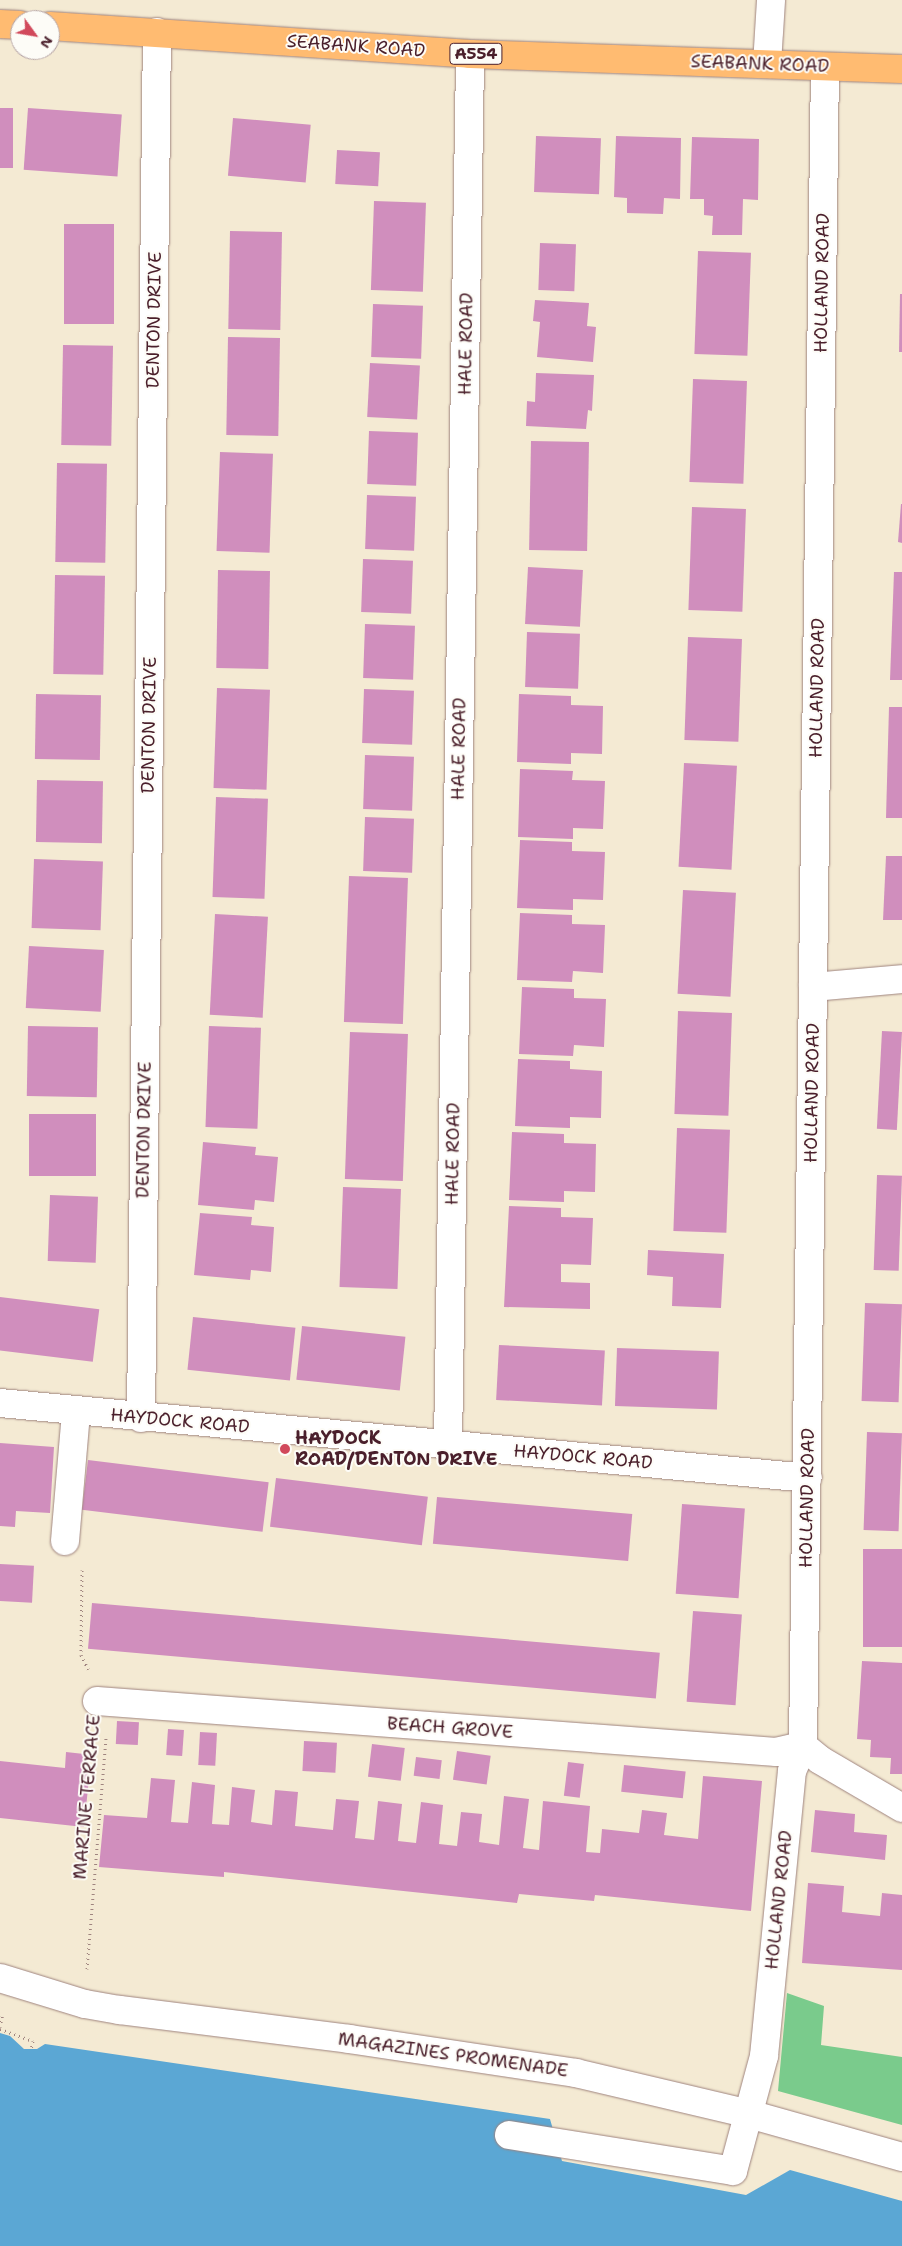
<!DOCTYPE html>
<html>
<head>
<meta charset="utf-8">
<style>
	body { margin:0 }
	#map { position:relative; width:902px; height:2246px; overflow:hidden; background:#f4ead3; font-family:"Shantell Sans",sans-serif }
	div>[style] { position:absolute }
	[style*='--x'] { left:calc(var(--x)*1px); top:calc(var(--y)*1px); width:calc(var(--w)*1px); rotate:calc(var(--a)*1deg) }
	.green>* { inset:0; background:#7acb8c }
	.water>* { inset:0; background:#5ba7d4 }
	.building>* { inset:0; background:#d08ebd; transform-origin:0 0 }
	.path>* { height:3px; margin-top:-1.5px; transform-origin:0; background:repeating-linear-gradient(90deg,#9f847f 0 1px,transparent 0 5px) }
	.roads { filter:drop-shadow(0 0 1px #9f847f) drop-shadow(0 0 1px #9f847f) }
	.minor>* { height:28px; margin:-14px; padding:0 14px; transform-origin:14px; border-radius:14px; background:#fff }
	.major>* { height:28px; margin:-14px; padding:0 14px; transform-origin:14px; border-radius:14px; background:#ffbb71 }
	.dots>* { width:14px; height:14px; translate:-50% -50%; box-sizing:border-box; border:2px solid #fdfcf7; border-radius:50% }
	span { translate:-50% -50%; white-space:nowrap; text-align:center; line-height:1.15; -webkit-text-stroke:4px #fdfcf7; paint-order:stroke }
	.shield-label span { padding:1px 4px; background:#fdfcf7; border:1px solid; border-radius:4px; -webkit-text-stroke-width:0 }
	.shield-label { font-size:16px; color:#4a1f2b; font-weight:700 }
	.street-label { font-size:18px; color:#4a1f2b }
	.poi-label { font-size:18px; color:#4a1f2b; font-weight:700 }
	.left { translate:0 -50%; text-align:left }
	.north { position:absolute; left:10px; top:10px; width:50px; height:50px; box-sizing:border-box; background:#fdfcf7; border:1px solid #b5a4a5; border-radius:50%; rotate:122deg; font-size:14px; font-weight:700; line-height:20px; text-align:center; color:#4a1f2b }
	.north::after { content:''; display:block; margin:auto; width:18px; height:22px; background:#d1495b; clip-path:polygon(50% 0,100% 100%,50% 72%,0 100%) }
</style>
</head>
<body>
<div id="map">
	<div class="green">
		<i style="clip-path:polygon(787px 1993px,824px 2006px,821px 2045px,902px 2057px,902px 2125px,778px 2091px)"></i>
	</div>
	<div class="water">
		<i style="clip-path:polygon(0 2033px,10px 2036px,24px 2049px,37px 2049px,45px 2044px,550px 2119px,562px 2161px,746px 2195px,790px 2170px,902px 2201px,902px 2246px,0 2246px)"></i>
	</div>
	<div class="building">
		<i style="left:0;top:108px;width:13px;height:60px"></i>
		<i style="left:28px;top:108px;width:94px;height:62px;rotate:4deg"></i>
		<i style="left:233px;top:118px;width:78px;height:58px;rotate:5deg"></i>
		<i style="left:536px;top:136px;width:65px;height:56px;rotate:2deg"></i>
		<i style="clip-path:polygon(616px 136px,681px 138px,680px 199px,664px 198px,663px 214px,627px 213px,627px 198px,614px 197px)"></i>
		<i style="clip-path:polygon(692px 137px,759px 139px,758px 200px,743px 199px,742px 235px,712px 235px,713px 216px,704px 215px,704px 199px,690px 199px)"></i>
		<i style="left:337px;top:150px;width:43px;height:34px;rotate:3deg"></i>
		<i style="left:374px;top:201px;width:52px;height:89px;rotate:2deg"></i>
		<i style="left:64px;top:224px;width:50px;height:100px"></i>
		<i style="left:230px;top:231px;width:52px;height:98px;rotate:1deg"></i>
		<i style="left:540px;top:243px;width:36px;height:47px;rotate:2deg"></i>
		<i style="left:698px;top:251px;width:53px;height:103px;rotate:2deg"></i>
		<i style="clip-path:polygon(900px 294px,902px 294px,902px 352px,899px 352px)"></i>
		<i style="clip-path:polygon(535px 300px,589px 303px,587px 326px,596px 327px,593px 362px,537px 357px,540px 322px,533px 321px)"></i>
		<i style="left:373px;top:304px;width:50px;height:53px;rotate:2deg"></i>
		<i style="left:228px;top:337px;width:52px;height:98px;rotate:1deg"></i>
		<i style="left:63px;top:345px;width:50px;height:100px;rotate:1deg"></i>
		<i style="left:370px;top:363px;width:50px;height:54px;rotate:3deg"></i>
		<i style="clip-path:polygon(536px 373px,594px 375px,592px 411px,588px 410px,586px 429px,526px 426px,527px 401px,535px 402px)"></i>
		<i style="left:693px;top:379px;width:54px;height:103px;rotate:2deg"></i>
		<i style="left:369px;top:431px;width:49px;height:53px;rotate:2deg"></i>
		<i style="left:531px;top:441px;width:58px;height:109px;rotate:1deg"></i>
		<i style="left:220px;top:452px;width:53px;height:99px;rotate:2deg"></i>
		<i style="left:57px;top:463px;width:50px;height:99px;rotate:1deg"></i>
		<i style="left:367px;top:495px;width:49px;height:54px;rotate:2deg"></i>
		<i style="clip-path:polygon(901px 504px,902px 504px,902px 543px,898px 542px)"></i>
		<i style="left:692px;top:507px;width:54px;height:103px;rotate:2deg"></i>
		<i style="left:363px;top:559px;width:50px;height:53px;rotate:2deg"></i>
		<i style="left:528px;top:567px;width:55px;height:57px;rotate:3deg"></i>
		<i style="left:218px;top:570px;width:52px;height:98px;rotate:1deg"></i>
		<i style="clip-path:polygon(894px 572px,902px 572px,902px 680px,890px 680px)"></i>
		<i style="left:55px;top:575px;width:50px;height:99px;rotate:1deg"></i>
		<i style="left:365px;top:624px;width:50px;height:54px;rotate:2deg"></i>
		<i style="left:527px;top:632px;width:53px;height:55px;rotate:2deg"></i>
		<i style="left:688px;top:637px;width:54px;height:103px;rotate:2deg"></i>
		<i style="left:217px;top:688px;width:53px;height:100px;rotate:2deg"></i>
		<i style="left:364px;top:689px;width:50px;height:54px;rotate:2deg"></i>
		<i style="left:36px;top:694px;width:65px;height:65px;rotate:1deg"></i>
		<i style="clip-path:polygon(519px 694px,571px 696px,571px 705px,603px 706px,602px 754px,571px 753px,571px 764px,517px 762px)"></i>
		<i style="clip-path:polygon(889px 707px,902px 707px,902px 818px,886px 818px)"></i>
		<i style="left:365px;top:755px;width:49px;height:54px;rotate:2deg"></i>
		<i style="left:684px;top:763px;width:53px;height:104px;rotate:3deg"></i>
		<i style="clip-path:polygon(520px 769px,573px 771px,572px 780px,605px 781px,603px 829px,573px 828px,573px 839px,518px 837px)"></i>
		<i style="left:37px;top:780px;width:66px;height:62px;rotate:1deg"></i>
		<i style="left:216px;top:797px;width:52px;height:100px;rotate:2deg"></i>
		<i style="left:365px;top:817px;width:49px;height:54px;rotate:2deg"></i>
		<i style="clip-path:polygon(520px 840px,572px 842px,572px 851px,605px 852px,603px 900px,573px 899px,573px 910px,517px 908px)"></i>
		<i style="clip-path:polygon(886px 856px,902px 856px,902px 920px,883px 920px)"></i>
		<i style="left:34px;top:859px;width:69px;height:69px;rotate:2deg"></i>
		<i style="left:349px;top:876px;width:59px;height:146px;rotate:2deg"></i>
		<i style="left:683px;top:890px;width:53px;height:104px;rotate:3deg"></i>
		<i style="clip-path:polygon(520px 913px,572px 915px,572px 924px,605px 925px,603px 973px,573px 971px,572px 982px,517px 980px)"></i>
		<i style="left:215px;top:914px;width:53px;height:101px;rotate:3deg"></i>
		<i style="left:29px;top:946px;width:75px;height:62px;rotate:3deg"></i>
		<i style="clip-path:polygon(522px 987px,574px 989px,574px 998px,606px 999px,604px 1047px,574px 1045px,573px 1056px,519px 1054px)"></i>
		<i style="left:678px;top:1011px;width:54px;height:103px;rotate:2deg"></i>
		<i style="left:28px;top:1026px;width:70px;height:70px;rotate:1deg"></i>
		<i style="left:209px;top:1026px;width:52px;height:101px;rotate:2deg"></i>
		<i style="left:882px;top:1031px;width:20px;height:98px;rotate:3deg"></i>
		<i style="left:350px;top:1032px;width:58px;height:147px;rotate:2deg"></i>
		<i style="clip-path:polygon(518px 1059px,570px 1061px,570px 1069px,602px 1071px,601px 1118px,570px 1117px,570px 1128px,515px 1126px)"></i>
		<i style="left:29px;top:1114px;width:67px;height:62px"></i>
		<i style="left:677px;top:1128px;width:53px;height:103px;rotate:2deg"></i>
		<i style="clip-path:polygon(512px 1132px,564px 1134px,564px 1143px,596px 1144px,595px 1192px,564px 1191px,564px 1202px,509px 1200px)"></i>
		<i style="clip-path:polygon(203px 1142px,256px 1147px,255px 1155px,278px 1157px,274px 1202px,255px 1200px,254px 1210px,198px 1205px)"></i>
		<i style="left:877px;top:1175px;width:25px;height:95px;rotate:2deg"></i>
		<i style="left:343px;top:1187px;width:58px;height:100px;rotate:2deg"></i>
		<i style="left:50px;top:1195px;width:48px;height:66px;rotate:2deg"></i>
		<i style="clip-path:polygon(509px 1206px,561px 1208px,561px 1217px,593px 1218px,591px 1265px,561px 1264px,561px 1282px,590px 1283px,590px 1309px,504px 1307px)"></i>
		<i style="clip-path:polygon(200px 1213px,252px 1217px,251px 1225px,274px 1227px,271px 1272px,251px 1270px,250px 1280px,194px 1275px)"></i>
		<i style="clip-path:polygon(648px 1250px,724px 1254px,721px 1308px,672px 1306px,673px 1277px,647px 1275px)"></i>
		<i style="left:0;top:1297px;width:100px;height:53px;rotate:7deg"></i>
		<i style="left:865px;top:1303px;width:37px;height:98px;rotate:2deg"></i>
		<i style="left:193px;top:1317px;width:103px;height:53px;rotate:6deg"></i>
		<i style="left:302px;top:1326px;width:104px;height:54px;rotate:6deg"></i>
		<i style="left:499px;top:1345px;width:106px;height:55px;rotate:3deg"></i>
		<i style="left:617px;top:1348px;width:102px;height:58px;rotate:2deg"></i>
		<i style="left:867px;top:1432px;width:35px;height:98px;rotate:2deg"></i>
		<i style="clip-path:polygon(0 1443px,54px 1447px,50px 1513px,16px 1511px,15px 1527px,0 1526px)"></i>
		<i style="left:88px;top:1460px;width:182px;height:50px;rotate:7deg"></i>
		<i style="left:276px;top:1478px;width:153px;height:49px;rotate:7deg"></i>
		<i style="left:437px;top:1497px;width:196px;height:47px;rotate:5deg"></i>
		<i style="left:682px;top:1504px;width:63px;height:90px;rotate:4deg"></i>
		<i style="left:863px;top:1549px;width:39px;height:98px"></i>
		<i style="left:0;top:1564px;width:34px;height:37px;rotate:3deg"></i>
		<i style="left:92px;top:1603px;width:570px;height:46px;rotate:5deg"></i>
		<i style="left:693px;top:1611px;width:49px;height:91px;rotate:4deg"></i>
		<i style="clip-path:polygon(862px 1661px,902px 1663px,902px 1774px,890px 1774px,891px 1758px,870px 1757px,871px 1740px,857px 1739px)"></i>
		<i style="left:117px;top:1721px;width:22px;height:23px;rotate:3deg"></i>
		<i style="left:168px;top:1729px;width:16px;height:26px;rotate:4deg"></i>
		<i style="left:200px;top:1732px;width:17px;height:33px;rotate:3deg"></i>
		<i style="left:304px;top:1741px;width:33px;height:30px;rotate:3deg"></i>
		<i style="left:372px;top:1744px;width:33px;height:33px;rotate:7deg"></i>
		<i style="left:457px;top:1751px;width:34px;height:29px;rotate:8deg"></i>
		<i style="clip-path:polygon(66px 1752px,84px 1754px,82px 1768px,90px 1769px,84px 1827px,0 1818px,0 1761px,65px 1768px)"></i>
		<i style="left:416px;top:1757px;width:26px;height:19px;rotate:7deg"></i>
		<i style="left:568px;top:1762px;width:16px;height:34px;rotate:7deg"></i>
		<i style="left:624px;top:1765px;width:62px;height:27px;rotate:6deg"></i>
		<i style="clip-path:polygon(703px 1776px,762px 1781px,751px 1911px,595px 1895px,594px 1901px,519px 1894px,517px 1903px,224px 1872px,224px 1877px,99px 1867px,104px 1815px,147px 1818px,151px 1778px,175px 1780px,171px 1822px,188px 1823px,192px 1782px,215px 1785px,212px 1824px,229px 1825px,232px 1787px,255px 1790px,251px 1822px,272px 1825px,275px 1790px,298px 1792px,295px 1826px,333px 1830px,336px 1799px,359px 1801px,355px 1838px,374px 1840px,378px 1801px,402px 1804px,398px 1841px,416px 1843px,421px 1802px,443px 1805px,439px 1844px,457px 1846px,461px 1812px,482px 1814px,479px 1842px,499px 1845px,504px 1796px,529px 1799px,523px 1848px,539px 1850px,543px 1801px,590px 1806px,586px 1852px,600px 1853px,602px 1829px,639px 1833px,642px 1810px,667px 1813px,664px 1835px,698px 1839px)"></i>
		<i style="clip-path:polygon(815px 1810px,855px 1814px,854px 1832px,887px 1835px,885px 1860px,811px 1852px)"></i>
		<i style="clip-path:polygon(808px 1883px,844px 1886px,842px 1912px,880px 1916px,882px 1893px,902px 1895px,902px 1970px,802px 1963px)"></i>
	</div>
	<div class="path">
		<i style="--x:82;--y:1570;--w:85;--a:90.7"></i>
		<i style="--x:81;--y:1655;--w:16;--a:63"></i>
		<i style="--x:87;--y:1969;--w:234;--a:-85.3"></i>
		<i style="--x:0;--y:2027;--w:14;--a:-78"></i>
		<i style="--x:0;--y:2029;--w:35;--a:20"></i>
		<i style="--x:33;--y:2041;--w:8;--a:104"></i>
	</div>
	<div class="roads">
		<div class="minor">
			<i style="--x:767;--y:64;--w:64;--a:-86.4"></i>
			<i style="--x:813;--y:987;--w:89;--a:-5.1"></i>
			<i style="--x:0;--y:1403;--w:811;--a:5.3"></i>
			<i style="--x:141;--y:1418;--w:1386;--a:-89.34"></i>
			<i style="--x:448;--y:1445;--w:1391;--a:-89.09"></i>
			<i style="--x:65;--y:1541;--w:129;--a:-85.1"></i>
			<i style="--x:97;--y:1701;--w:681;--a:4.3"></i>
			<i style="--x:776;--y:1752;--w:28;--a:-13"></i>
			<i style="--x:803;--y:1746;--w:22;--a:39"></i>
			<i style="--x:820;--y:1760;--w:95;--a:30.3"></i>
			<i style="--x:0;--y:1978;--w:89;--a:17"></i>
			<i style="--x:85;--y:2004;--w:36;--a:10"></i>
			<i style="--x:120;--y:2010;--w:231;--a:7.2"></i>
			<i style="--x:349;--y:2039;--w:230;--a:8.5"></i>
			<i style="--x:576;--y:2073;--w:178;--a:13.3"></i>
			<i style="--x:749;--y:2114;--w:159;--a:15.7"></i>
			<i style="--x:509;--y:2135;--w:227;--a:9.1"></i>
			<i style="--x:733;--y:2171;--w:119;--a:-74.9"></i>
			<i style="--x:764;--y:2056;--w:286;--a:-84.4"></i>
			<i style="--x:792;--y:1771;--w:27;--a:-66"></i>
			<i style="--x:803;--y:1746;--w:1679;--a:-89.25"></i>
		</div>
		<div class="major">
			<i style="--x:0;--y:24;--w:20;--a:3"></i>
			<i style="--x:50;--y:26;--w:421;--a:3.8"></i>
			<i style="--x:470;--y:54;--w:432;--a:2"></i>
		</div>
	</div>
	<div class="dots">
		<i style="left:285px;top:1449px;background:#d1495b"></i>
	</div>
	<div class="shield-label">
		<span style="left:476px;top:54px">A554</span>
	</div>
	<div class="street-label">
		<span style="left:356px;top:46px;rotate:4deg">SEABANK ROAD</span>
		<span style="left:760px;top:64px;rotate:2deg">SEABANK ROAD</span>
		<span style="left:822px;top:283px;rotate:-89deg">HOLLAND ROAD</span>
		<span style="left:154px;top:320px;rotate:-89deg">DENTON DRIVE</span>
		<span style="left:466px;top:344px;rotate:-89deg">HALE ROAD</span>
		<span style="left:817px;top:688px;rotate:-89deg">HOLLAND ROAD</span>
		<span style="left:149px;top:725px;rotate:-89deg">DENTON DRIVE</span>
		<span style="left:459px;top:749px;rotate:-89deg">HALE ROAD</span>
		<span style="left:812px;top:1093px;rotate:-89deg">HOLLAND ROAD</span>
		<span style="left:144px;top:1130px;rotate:-89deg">DENTON DRIVE</span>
		<span style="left:453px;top:1154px;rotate:-89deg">HALE ROAD</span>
		<span style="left:180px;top:1421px;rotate:5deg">HAYDOCK ROAD</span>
		<span style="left:583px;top:1457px;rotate:5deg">HAYDOCK ROAD</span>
		<span style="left:807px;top:1498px;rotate:-89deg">HOLLAND ROAD</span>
		<span style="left:450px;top:1728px;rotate:4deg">BEACH GROVE</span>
		<span style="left:87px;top:1797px;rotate:-85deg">MARINE TERRACE</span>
		<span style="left:779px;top:1900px;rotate:-84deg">HOLLAND ROAD</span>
		<span style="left:453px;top:2055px;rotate:8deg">MAGAZINES PROMENADE</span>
	</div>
	<div class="poi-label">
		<span class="left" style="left:295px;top:1449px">HAYDOCK<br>ROAD/DENTON DRIVE</span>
	</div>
	<div class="north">N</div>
</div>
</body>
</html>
